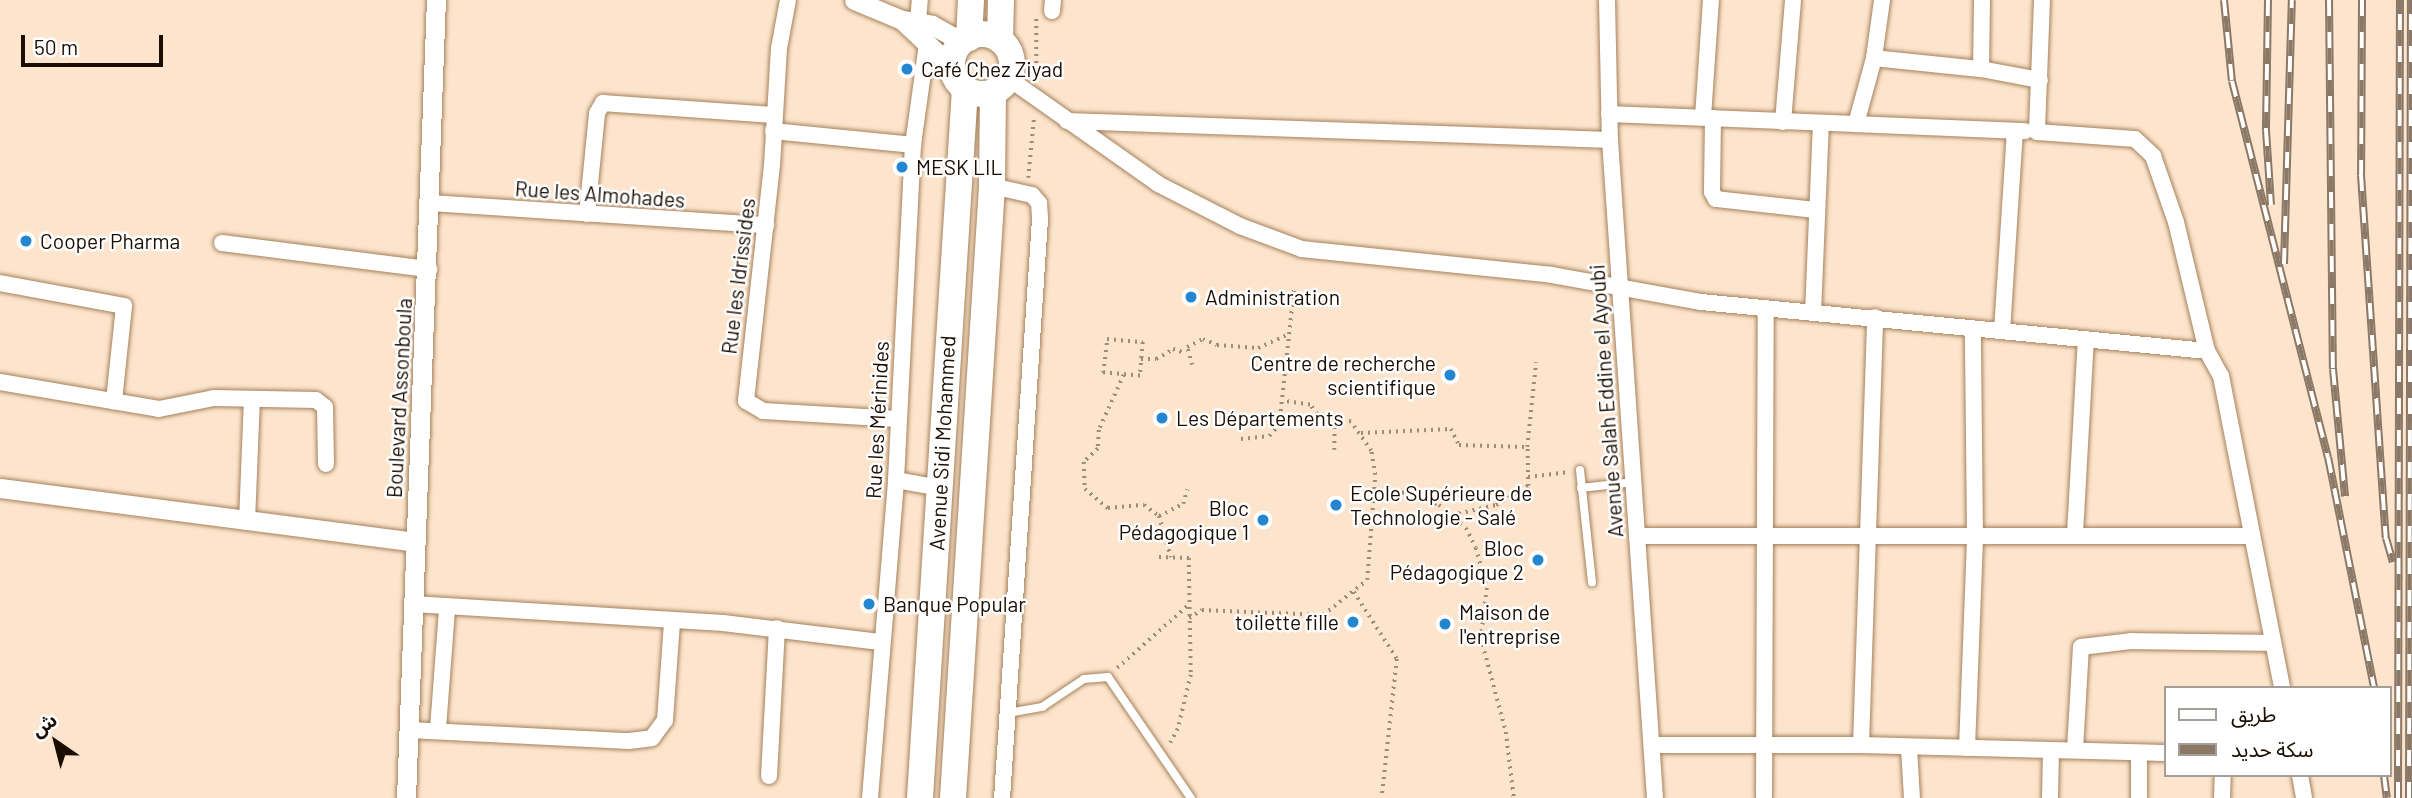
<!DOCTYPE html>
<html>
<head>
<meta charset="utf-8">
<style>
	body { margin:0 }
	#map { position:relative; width:2412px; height:798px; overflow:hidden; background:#fde5cd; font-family:Barlow,"Noto Sans Arabic",sans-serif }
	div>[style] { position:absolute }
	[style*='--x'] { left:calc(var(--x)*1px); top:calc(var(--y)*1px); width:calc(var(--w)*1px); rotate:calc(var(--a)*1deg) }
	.path>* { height:3.5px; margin-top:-1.75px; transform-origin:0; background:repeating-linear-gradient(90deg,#9e8b78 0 2px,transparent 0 7px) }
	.roads { filter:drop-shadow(0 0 2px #a5815b) drop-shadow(0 0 2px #a5815b) }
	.service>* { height:8px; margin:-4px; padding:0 4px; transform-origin:4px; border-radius:4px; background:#fff }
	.minor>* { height:16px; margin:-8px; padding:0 8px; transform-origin:8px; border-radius:8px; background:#fff }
	.tertiary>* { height:19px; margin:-9.5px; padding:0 9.5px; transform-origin:9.5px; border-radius:9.5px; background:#fff }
	.primary>* { height:26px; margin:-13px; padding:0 13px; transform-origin:13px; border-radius:13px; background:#fff }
	.primary>.ring { margin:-13px; padding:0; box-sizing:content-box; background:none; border:26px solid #fff; border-radius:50% }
	.rail>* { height:8px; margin-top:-4px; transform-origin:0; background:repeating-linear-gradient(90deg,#fff 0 16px,#8b7866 0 32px); box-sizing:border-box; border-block:2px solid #8b7866 }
	.dots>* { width:19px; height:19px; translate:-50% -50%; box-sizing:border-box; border:4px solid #fff; border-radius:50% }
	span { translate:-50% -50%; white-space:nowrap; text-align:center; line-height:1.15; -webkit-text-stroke:5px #fff; paint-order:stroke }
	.poi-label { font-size:21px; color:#1b0d01 }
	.left { translate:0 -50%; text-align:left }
	.right { translate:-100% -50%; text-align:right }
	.street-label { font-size:21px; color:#1b0d01 }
	.legend { position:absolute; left:2164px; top:686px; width:228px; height:91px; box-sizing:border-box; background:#fff; border:2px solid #a49e99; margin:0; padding:9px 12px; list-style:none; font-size:21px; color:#1b0d01 }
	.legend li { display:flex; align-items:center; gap:14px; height:35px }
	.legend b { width:35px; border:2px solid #a49e99 }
	.north { position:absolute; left:21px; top:707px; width:70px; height:70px; -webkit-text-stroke:5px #fff; paint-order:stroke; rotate:325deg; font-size:19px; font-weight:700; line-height:28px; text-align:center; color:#1b0d01 }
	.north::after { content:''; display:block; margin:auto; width:24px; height:32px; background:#1b0d01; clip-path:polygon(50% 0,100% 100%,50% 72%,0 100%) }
	.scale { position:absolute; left:21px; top:35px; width:142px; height:32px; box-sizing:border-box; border:4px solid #1b0d01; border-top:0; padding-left:9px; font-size:21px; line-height:24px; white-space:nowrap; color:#1b0d01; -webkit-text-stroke:5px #fff; paint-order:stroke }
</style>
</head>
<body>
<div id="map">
	<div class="path">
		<i style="--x:1036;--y:77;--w:59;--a:-90"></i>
		<i style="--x:1028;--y:178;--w:62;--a:-84.5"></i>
		<i style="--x:1107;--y:339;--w:36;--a:5"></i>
		<i style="--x:1143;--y:342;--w:34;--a:95"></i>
		<i style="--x:1140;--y:376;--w:37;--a:-175"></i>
		<i style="--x:1103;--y:373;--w:34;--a:-83"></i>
		<i style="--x:1141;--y:359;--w:15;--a:0"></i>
		<i style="--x:1156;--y:359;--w:20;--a:-30"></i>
		<i style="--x:1173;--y:349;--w:13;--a:18"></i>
		<i style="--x:1192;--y:365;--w:19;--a:-106"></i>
		<i style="--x:1187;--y:347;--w:18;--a:-27"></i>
		<i style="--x:1203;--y:339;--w:15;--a:23"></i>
		<i style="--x:1217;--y:345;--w:41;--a:4.2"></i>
		<i style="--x:1258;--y:348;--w:35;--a:-24"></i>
		<i style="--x:1124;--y:375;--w:60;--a:114.4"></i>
		<i style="--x:1099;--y:430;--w:19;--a:93"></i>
		<i style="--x:1098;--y:449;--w:19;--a:137"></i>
		<i style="--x:1084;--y:462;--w:27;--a:88"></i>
		<i style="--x:1085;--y:489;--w:30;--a:40"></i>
		<i style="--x:1108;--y:508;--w:36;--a:-5"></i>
		<i style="--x:1144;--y:505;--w:19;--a:36"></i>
		<i style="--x:1159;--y:516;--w:27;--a:-27"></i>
		<i style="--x:1183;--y:504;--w:15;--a:-74"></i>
		<i style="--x:1279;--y:425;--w:30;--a:2"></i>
		<i style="--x:1309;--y:426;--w:14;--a:-56"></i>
		<i style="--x:1317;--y:414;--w:11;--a:-128"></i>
		<i style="--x:1310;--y:405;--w:27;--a:-172"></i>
		<i style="--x:1361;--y:433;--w:90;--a:-2.5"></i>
		<i style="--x:1451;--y:429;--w:18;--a:63"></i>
		<i style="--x:1459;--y:445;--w:67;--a:1.7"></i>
		<i style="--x:1241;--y:439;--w:28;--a:-6"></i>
		<i style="--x:1269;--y:436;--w:15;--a:-48"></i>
		<i style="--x:1279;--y:425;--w:139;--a:-83.8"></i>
		<i style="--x:1334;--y:450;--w:39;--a:-89"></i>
		<i style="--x:1528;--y:477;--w:39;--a:-7"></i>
		<i style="--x:1374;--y:489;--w:35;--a:7"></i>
		<i style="--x:1409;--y:493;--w:32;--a:22"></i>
		<i style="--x:1439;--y:505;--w:35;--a:40"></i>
		<i style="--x:1466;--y:528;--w:22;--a:63"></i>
		<i style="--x:1476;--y:548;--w:41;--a:74.6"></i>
		<i style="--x:1487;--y:588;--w:50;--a:96.8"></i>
		<i style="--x:1481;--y:638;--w:97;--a:75.1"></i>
		<i style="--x:1506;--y:732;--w:66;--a:83.1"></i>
		<i style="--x:1452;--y:515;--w:45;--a:-12.8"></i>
		<i style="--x:1496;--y:505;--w:37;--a:-31"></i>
		<i style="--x:1528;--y:486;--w:39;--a:-91"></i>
		<i style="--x:1527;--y:447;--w:85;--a:-84"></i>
		<i style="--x:1159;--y:516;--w:43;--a:73.7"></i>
		<i style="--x:1159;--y:557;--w:30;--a:2"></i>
		<i style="--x:1189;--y:558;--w:117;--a:89"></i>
		<i style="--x:1191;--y:675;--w:56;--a:103.5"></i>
		<i style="--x:1178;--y:729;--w:17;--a:118"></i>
		<i style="--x:1354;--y:592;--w:80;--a:57.3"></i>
		<i style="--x:1397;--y:659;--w:140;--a:96.2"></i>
		<i style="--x:1189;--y:618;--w:15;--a:-32"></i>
		<i style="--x:1202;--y:610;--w:121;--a:2.4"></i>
		<i style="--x:1323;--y:615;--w:56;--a:-38.5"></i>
		<i style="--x:1367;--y:580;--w:105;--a:-85.6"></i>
		<i style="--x:1375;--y:475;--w:24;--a:-99"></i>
		<i style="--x:1371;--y:451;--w:35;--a:-125"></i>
		<i style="--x:1351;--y:422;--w:35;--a:-167"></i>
		<i style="--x:1117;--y:668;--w:94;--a:-41.5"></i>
	</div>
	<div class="roads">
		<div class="service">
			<i style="--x:1580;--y:470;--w:113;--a:83.9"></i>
			<i style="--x:1581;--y:488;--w:53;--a:-6.5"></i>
			<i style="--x:1008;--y:713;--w:35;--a:-10"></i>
			<i style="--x:1042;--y:707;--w:50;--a:-33.7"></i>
			<i style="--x:1084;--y:679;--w:24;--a:-5"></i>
			<i style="--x:1108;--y:677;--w:147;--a:55.6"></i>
		</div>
		<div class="minor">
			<i style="--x:788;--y:0;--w:49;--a:100.6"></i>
			<i style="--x:779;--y:48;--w:117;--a:93.4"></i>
			<i style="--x:772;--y:165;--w:237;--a:96.3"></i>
			<i style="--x:746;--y:401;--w:20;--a:30"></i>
			<i style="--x:763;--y:411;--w:135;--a:3.4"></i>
			<i style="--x:1607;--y:0;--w:140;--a:88.8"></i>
			<i style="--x:1610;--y:140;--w:660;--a:86.09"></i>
			<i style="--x:1982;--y:0;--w:69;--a:90.8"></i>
			<i style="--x:1981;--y:69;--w:60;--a:10.6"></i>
			<i style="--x:2042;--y:0;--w:132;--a:92.2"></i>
			<i style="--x:2037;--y:132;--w:98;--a:4.1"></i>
			<i style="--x:2135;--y:139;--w:25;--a:43"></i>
			<i style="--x:2153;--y:156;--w:70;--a:70.8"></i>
			<i style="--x:2176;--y:222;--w:133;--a:76.5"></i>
			<i style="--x:2207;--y:351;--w:29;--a:61"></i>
			<i style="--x:2221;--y:376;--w:318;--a:78.9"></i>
			<i style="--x:1052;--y:11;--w:11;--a:-85"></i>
			<i style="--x:918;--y:21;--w:21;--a:-85"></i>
			<i style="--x:1874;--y:58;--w:108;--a:5.9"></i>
			<i style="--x:1008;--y:78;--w:184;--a:35.2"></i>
			<i style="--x:1158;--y:184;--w:92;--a:27.1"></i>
			<i style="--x:1240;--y:226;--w:66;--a:20.4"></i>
			<i style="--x:1302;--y:249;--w:251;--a:5.9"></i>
			<i style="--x:1552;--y:275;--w:151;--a:10.3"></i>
			<i style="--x:1701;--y:302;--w:508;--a:5.53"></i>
			<i style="--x:1609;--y:114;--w:247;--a:2.3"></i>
			<i style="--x:1856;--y:124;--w:68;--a:-74.7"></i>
			<i style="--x:1874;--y:58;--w:59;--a:-82.1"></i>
			<i style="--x:1703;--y:117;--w:117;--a:-86.1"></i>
			<i style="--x:1713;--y:118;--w:74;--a:90.8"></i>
			<i style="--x:1712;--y:192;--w:8;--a:60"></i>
			<i style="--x:1716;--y:199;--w:101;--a:6.3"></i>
			<i style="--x:1067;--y:121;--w:543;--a:2"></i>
			<i style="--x:1783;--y:122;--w:122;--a:-85.3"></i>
			<i style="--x:1856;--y:124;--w:169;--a:2.4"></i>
			<i style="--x:773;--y:131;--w:141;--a:5.7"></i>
			<i style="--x:992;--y:186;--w:41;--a:12.7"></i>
			<i style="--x:1032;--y:195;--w:11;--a:49"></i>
			<i style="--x:1039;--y:203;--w:16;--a:86"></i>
			<i style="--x:1040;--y:219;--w:580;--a:93.75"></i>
			<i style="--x:431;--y:203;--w:336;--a:3.8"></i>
			<i style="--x:587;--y:214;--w:101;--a:-84.3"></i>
			<i style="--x:597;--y:113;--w:12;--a:-59"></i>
			<i style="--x:603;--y:103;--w:170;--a:4"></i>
			<i style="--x:222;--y:243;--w:209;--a:7.2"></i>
			<i style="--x:0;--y:283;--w:126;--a:10.5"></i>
			<i style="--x:124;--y:306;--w:96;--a:96"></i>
			<i style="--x:1813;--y:313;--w:189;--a:-87.6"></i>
			<i style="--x:2002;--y:331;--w:200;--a:-86.3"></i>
			<i style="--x:0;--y:382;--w:161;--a:9.6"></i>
			<i style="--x:159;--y:409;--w:56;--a:-11.3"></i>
			<i style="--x:214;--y:398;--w:102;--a:1.1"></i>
			<i style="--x:316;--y:400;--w:11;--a:38"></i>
			<i style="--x:325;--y:407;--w:57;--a:89"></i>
			<i style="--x:896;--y:480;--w:45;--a:10.3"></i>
			<i style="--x:247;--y:522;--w:122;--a:-87.7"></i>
			<i style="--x:2075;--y:534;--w:194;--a:-86.8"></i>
			<i style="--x:1637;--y:536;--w:613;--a:0"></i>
			<i style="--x:413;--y:604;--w:311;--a:3.5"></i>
			<i style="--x:723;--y:623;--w:158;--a:6.9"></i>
			<i style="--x:438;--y:729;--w:120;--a:-85.7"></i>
			<i style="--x:409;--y:730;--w:220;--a:2.9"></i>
			<i style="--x:629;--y:741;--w:23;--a:-7"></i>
			<i style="--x:652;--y:738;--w:22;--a:-54"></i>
			<i style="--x:665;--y:720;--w:98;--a:-85.9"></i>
			<i style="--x:1652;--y:745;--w:209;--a:0"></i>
			<i style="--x:1861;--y:745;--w:304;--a:1.5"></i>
			<i style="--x:1861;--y:745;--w:428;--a:-88.1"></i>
			<i style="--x:1909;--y:748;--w:50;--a:86.6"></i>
			<i style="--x:1967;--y:748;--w:212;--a:-87.8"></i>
			<i style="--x:1975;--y:536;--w:207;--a:-90.6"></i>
			<i style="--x:2075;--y:750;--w:103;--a:-86.7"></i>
			<i style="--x:2081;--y:647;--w:50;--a:-6.8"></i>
			<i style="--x:2131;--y:641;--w:142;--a:0.8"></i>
			<i style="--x:2300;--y:775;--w:23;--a:80"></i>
			<i style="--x:769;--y:776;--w:148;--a:-86.9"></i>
			<i style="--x:870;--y:798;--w:319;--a:-85.3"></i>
			<i style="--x:896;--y:480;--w:335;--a:-87.1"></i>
			<i style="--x:913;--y:145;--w:102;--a:-82.1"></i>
			<i style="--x:1764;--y:798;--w:489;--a:-89.8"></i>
			<i style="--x:2050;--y:798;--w:46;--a:-88.8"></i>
			<i style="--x:2139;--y:798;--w:44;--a:-90"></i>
			<i style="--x:2222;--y:798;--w:23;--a:-88"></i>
		</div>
		<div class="tertiary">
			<i style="--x:854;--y:0;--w:52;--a:22.6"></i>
			<i style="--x:902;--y:20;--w:30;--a:9"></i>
			<i style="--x:932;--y:25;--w:35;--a:29"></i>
			<i style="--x:902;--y:20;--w:70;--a:43.3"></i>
			<i style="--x:0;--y:488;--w:417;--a:7.4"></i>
			<i style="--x:406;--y:798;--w:799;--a:-87.85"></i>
		</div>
		<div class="primary">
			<i class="ring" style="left:952px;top:34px;width:34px;height:34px"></i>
			<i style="--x:969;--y:38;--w:38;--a:-87"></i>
			<i style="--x:1000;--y:40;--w:40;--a:-88.6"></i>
			<i style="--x:920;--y:798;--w:711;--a:-86.37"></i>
			<i style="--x:953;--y:798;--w:613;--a:-86.35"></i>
			<i style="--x:992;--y:186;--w:94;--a:-89.4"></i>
		</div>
	</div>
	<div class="rail">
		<i style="--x:2224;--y:0;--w:81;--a:84.4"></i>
		<i style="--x:2232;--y:81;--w:388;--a:75.7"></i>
		<i style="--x:2328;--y:457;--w:236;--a:78.7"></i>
		<i style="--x:2268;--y:0;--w:130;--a:90.9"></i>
		<i style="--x:2266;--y:130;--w:75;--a:86.2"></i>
		<i style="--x:2329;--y:0;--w:369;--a:89.4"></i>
		<i style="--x:2333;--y:369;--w:128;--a:84.6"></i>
		<i style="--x:2362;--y:0;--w:175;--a:90.3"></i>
		<i style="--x:2361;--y:175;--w:364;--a:86.1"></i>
		<i style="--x:2386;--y:538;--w:25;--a:74"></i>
		<i style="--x:2284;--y:264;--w:264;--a:-88.3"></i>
		<i style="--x:2384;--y:775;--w:23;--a:83"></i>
		<i style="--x:2398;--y:798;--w:798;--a:-89.86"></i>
		<i style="--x:2409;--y:798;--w:798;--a:-89.86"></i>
	</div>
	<div class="dots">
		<i style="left:907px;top:69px;background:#2485d1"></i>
		<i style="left:902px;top:167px;background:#2485d1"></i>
		<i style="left:26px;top:241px;background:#2485d1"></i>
		<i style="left:1191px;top:297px;background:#2485d1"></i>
		<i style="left:1450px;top:375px;background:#2485d1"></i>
		<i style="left:1162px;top:418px;background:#2485d1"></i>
		<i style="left:1336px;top:505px;background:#2485d1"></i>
		<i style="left:1263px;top:520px;background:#2485d1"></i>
		<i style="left:1538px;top:560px;background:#2485d1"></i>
		<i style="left:869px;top:604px;background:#2485d1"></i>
		<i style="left:1353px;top:622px;background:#2485d1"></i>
		<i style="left:1445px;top:624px;background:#2485d1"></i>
	</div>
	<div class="poi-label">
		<span class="left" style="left:921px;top:69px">Café Chez Ziyad</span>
		<span class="left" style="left:916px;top:167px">MESK LIL</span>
		<span class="left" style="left:40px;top:241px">Cooper Pharma</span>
		<span class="left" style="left:1205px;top:297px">Administration</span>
		<span class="right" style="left:1436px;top:375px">Centre de recherche<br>scientifique</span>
		<span class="left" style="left:1176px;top:418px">Les Départements</span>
		<span class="left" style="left:1350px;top:505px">Ecole Supérieure de<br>Technologie - Salé</span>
		<span class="right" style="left:1249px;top:520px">Bloc<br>Pédagogique 1</span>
		<span class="right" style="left:1524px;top:560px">Bloc<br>Pédagogique 2</span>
		<span class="left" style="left:883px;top:604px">Banque Popular</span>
		<span class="left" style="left:1459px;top:624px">Maison de<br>l'entreprise</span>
		<span class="right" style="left:1339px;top:622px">toilette fille</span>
	</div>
	<div class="street-label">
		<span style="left:600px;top:194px;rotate:4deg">Rue les Almohades</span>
		<span style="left:738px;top:276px;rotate:-83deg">Rue les Idrissides</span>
		<span style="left:399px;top:398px;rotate:-87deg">Boulevard Assonboula</span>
		<span style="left:1606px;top:401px;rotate:-94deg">Avenue Salah Eddine el Ayoubi</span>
		<span style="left:877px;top:420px;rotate:-87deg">Rue les Mérinides</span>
		<span style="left:942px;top:443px;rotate:-87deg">Avenue Sidi Mohammed</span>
	</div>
	<ul class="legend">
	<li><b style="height:9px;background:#fff"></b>طريق</li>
	<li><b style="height:9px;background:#8b7866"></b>سكة حديد</li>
	</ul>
	<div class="north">ش</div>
	<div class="scale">50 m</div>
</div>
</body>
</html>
